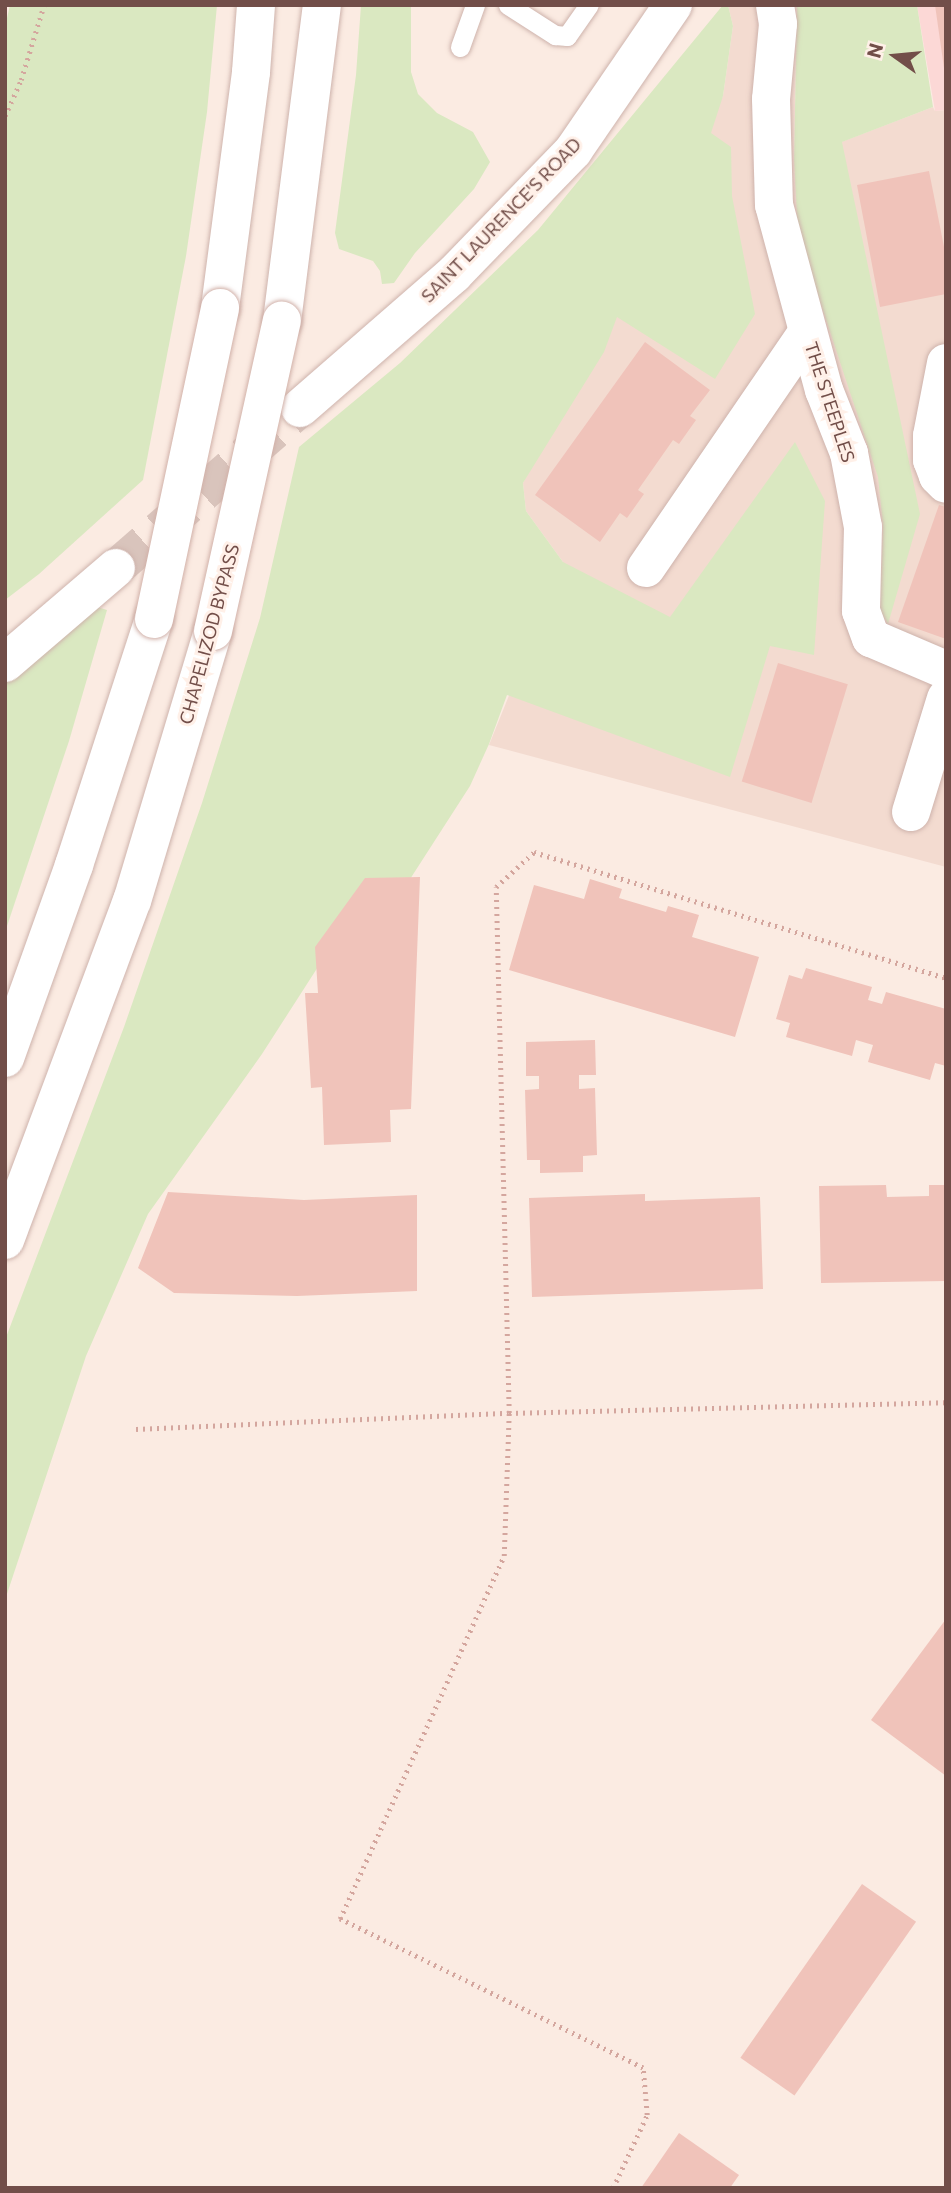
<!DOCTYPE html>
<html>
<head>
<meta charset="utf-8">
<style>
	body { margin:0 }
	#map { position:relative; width:951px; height:2193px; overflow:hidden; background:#fbebe2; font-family:Commissioner,sans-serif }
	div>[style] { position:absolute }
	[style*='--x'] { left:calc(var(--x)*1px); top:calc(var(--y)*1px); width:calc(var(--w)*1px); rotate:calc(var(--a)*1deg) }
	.residential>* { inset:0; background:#f3dbd0 }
	.commercial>* { inset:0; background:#fcd8d6 }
	.green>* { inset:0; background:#dae8c1 }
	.building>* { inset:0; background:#f0c3ba; transform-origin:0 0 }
	.tertiary-tunnel>* { height:38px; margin-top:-19px; transform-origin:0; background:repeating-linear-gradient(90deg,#d9c4bc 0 38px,transparent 0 57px) }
	.path>* { height:4.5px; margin-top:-2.25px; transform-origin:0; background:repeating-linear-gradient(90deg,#d4a69e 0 2px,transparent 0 7px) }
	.roads { filter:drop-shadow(0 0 2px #ceb3ac) drop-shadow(0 0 2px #ceb3ac) }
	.service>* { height:19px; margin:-9.5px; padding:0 9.5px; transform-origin:9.5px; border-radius:9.5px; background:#fff }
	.minor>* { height:38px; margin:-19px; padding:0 19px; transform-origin:19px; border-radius:19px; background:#fff }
	.tertiary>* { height:38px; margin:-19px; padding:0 19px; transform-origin:19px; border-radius:19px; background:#fff }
	.secondary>* { height:38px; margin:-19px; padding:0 19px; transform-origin:19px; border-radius:19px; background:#fff }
	.bridges { filter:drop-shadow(0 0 2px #d1b1a9) drop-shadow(0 0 2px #d1b1a9) }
	.secondary-bridge>* { height:38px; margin:-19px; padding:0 19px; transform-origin:19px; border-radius:19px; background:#fff }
	span { translate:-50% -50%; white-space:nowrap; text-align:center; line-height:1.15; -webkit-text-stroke:6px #fff0e8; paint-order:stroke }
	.street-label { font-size:18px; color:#724e49 }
	.frame { position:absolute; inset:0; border:7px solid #724e49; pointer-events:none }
	.north { position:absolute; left:860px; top:21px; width:70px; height:70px; -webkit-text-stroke:5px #fff0e8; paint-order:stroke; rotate:285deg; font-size:19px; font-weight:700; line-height:28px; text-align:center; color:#724e49 }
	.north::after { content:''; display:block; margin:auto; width:24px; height:32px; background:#724e49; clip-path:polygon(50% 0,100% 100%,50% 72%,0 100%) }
</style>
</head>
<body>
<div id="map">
	<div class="residential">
		<i style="clip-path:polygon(728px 5px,797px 5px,794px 160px,933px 107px,935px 111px,946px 110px,946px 867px,489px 745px,563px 562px,526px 511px,523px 483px,623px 298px,723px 96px,733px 26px)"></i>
	</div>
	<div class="commercial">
		<i style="clip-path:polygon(917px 5px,946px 5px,946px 110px,935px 111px)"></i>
	</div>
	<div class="green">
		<i style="clip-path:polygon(10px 5px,217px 5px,207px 112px,186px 256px,143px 480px,39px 574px,5px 600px,5px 27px)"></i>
		<i style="clip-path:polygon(361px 5px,411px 5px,411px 72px,418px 94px,437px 113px,473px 132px,490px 162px,474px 189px,415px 253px,394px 283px,382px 284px,380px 271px,373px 261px,339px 249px,335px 233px,356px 75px)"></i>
		<i style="clip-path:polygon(723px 5px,728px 5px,733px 26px,723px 96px,711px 133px,731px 147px,732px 196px,755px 314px,715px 379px,617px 317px,604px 352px,523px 483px,526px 511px,563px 562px,670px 617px,795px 442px,825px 501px,814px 655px,770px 646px,730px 777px,507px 695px,489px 744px,470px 786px,394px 904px,334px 942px,262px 1054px,148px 1214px,86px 1356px,5px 1600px,5px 1340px,124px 1027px,202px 803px,260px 618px,299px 447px,400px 363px,538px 230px)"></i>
		<i style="clip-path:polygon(797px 5px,917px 5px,933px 107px,842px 142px,920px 514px,888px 624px,880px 611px,883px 526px,878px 477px,798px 235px,794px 160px)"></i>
		<i style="clip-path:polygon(94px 606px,107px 610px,69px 741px,5px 932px,5px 683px)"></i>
	</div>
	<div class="building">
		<i style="clip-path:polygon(935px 5px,946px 5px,946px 67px,944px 68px)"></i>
		<i style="clip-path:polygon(929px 171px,946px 257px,946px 294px,880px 307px,857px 185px)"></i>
		<i style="clip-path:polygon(645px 342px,710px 390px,690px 416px,696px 420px,679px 444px,673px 440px,638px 490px,644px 494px,627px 518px,620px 513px,600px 542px,535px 495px)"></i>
		<i style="clip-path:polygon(939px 505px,946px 507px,946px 639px,898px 622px)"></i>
		<i style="left:778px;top:663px;width:73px;height:124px;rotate:17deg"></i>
		<i style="clip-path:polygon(420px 877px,411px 1109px,390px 1110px,391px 1142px,324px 1145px,322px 1087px,311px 1088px,305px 993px,318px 993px,315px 947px,365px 878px)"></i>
		<i style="clip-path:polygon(590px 879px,622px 889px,619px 898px,666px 912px,668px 906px,699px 915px,692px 937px,759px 957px,735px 1037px,509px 970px,534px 885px,584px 899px)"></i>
		<i style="clip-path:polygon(806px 968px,872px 987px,868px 1000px,882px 1004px,886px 992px,946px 1009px,946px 1066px,935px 1063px,930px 1080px,868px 1062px,873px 1045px,856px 1040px,852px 1056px,786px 1037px,790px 1023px,776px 1019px,789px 975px,802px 979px)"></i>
		<i style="clip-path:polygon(595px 1040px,596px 1075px,579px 1075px,579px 1089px,595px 1088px,597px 1155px,583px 1156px,583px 1172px,540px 1173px,540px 1160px,527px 1160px,525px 1090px,539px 1089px,539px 1076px,526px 1076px,526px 1042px)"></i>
		<i style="clip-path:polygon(886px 1185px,887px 1197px,929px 1196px,929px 1185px,946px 1185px,946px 1281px,821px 1283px,819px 1186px)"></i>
		<i style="clip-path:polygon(168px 1192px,304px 1200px,417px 1195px,417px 1291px,297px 1296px,174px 1293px,138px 1268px)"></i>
		<i style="clip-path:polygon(645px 1194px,645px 1201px,760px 1197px,763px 1289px,532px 1297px,529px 1198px)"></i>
		<i style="clip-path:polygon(946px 1619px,946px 1776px,871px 1720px)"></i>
		<i style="left:862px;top:1884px;width:66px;height:212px;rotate:35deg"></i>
		<i style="clip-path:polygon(679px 2133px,739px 2175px,730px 2188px,641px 2188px)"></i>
	</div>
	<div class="tertiary-tunnel">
		<i style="--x:116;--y:568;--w:244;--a:-41"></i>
	</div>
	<div class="path">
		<i style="--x:5;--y:116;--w:39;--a:-66"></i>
		<i style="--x:21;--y:80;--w:78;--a:-73"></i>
		<i style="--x:136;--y:1429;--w:373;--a:-2.5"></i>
		<i style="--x:509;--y:1413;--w:526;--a:-91.42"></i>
		<i style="--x:496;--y:887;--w:52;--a:-42.6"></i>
		<i style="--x:534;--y:852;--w:431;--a:17"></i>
		<i style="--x:613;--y:2188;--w:81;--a:-65"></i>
		<i style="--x:647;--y:2115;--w:47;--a:-94.9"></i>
		<i style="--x:643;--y:2068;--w:338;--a:-153.8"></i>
		<i style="--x:340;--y:1919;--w:398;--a:-65.7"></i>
		<i style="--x:504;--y:1556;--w:143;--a:-88"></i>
		<i style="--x:509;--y:1413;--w:437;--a:-1.4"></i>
	</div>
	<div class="roads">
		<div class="service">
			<i style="--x:508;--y:5;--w:56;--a:32.6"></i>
			<i style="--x:555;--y:35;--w:12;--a:5"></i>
			<i style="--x:567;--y:36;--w:38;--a:-55"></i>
			<i style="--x:460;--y:47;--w:45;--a:-70.3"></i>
		</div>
		<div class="minor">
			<i style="--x:775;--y:5;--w:19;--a:81"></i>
			<i style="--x:778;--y:24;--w:75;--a:95.3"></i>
			<i style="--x:771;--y:99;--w:106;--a:88.4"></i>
			<i style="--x:774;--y:205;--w:192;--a:74.9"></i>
			<i style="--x:824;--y:390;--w:68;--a:68.4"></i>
			<i style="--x:849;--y:453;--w:75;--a:79.3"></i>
			<i style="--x:863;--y:527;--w:84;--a:91.4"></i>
			<i style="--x:861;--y:611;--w:29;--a:70"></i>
			<i style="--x:871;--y:638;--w:82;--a:23.1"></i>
			<i style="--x:946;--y:363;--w:74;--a:100.9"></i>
			<i style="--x:932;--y:436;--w:24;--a:90"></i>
			<i style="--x:932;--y:460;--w:17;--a:69"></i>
			<i style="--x:938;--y:476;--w:11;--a:45"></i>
			<i style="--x:646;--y:568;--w:285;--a:-55.6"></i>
			<i style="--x:911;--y:812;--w:119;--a:-72.9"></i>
		</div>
		<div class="tertiary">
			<i style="--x:300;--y:408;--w:204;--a:-41"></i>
			<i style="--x:454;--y:274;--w:171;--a:-45.9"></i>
			<i style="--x:573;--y:151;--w:177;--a:-55.6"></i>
			<i style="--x:5;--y:663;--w:146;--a:-40.6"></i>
		</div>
		<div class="secondary">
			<i style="--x:220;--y:308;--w:238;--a:-82.5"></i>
			<i style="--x:251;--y:72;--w:67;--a:-85.7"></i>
			<i style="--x:282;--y:321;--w:319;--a:-82.8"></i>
			<i style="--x:5;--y:1058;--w:205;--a:-70.3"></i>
			<i style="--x:74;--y:865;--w:259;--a:-72"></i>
			<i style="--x:5;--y:1240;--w:362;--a:-69.5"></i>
			<i style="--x:132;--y:901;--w:282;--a:-73.3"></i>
		</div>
	</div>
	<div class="bridges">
		<div class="secondary-bridge">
			<i style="--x:154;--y:619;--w:318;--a:-78"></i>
			<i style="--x:213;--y:631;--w:318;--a:-77.5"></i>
		</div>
	</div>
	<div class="street-label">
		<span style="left:501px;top:220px;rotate:-46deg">SAINT LAURENCE'S ROAD</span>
		<span style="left:830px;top:402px;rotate:72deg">THE STEEPLES</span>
		<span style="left:209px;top:634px;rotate:-75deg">CHAPELIZOD BYPASS</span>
	</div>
	<div class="frame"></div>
	<div class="north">N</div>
</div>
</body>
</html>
